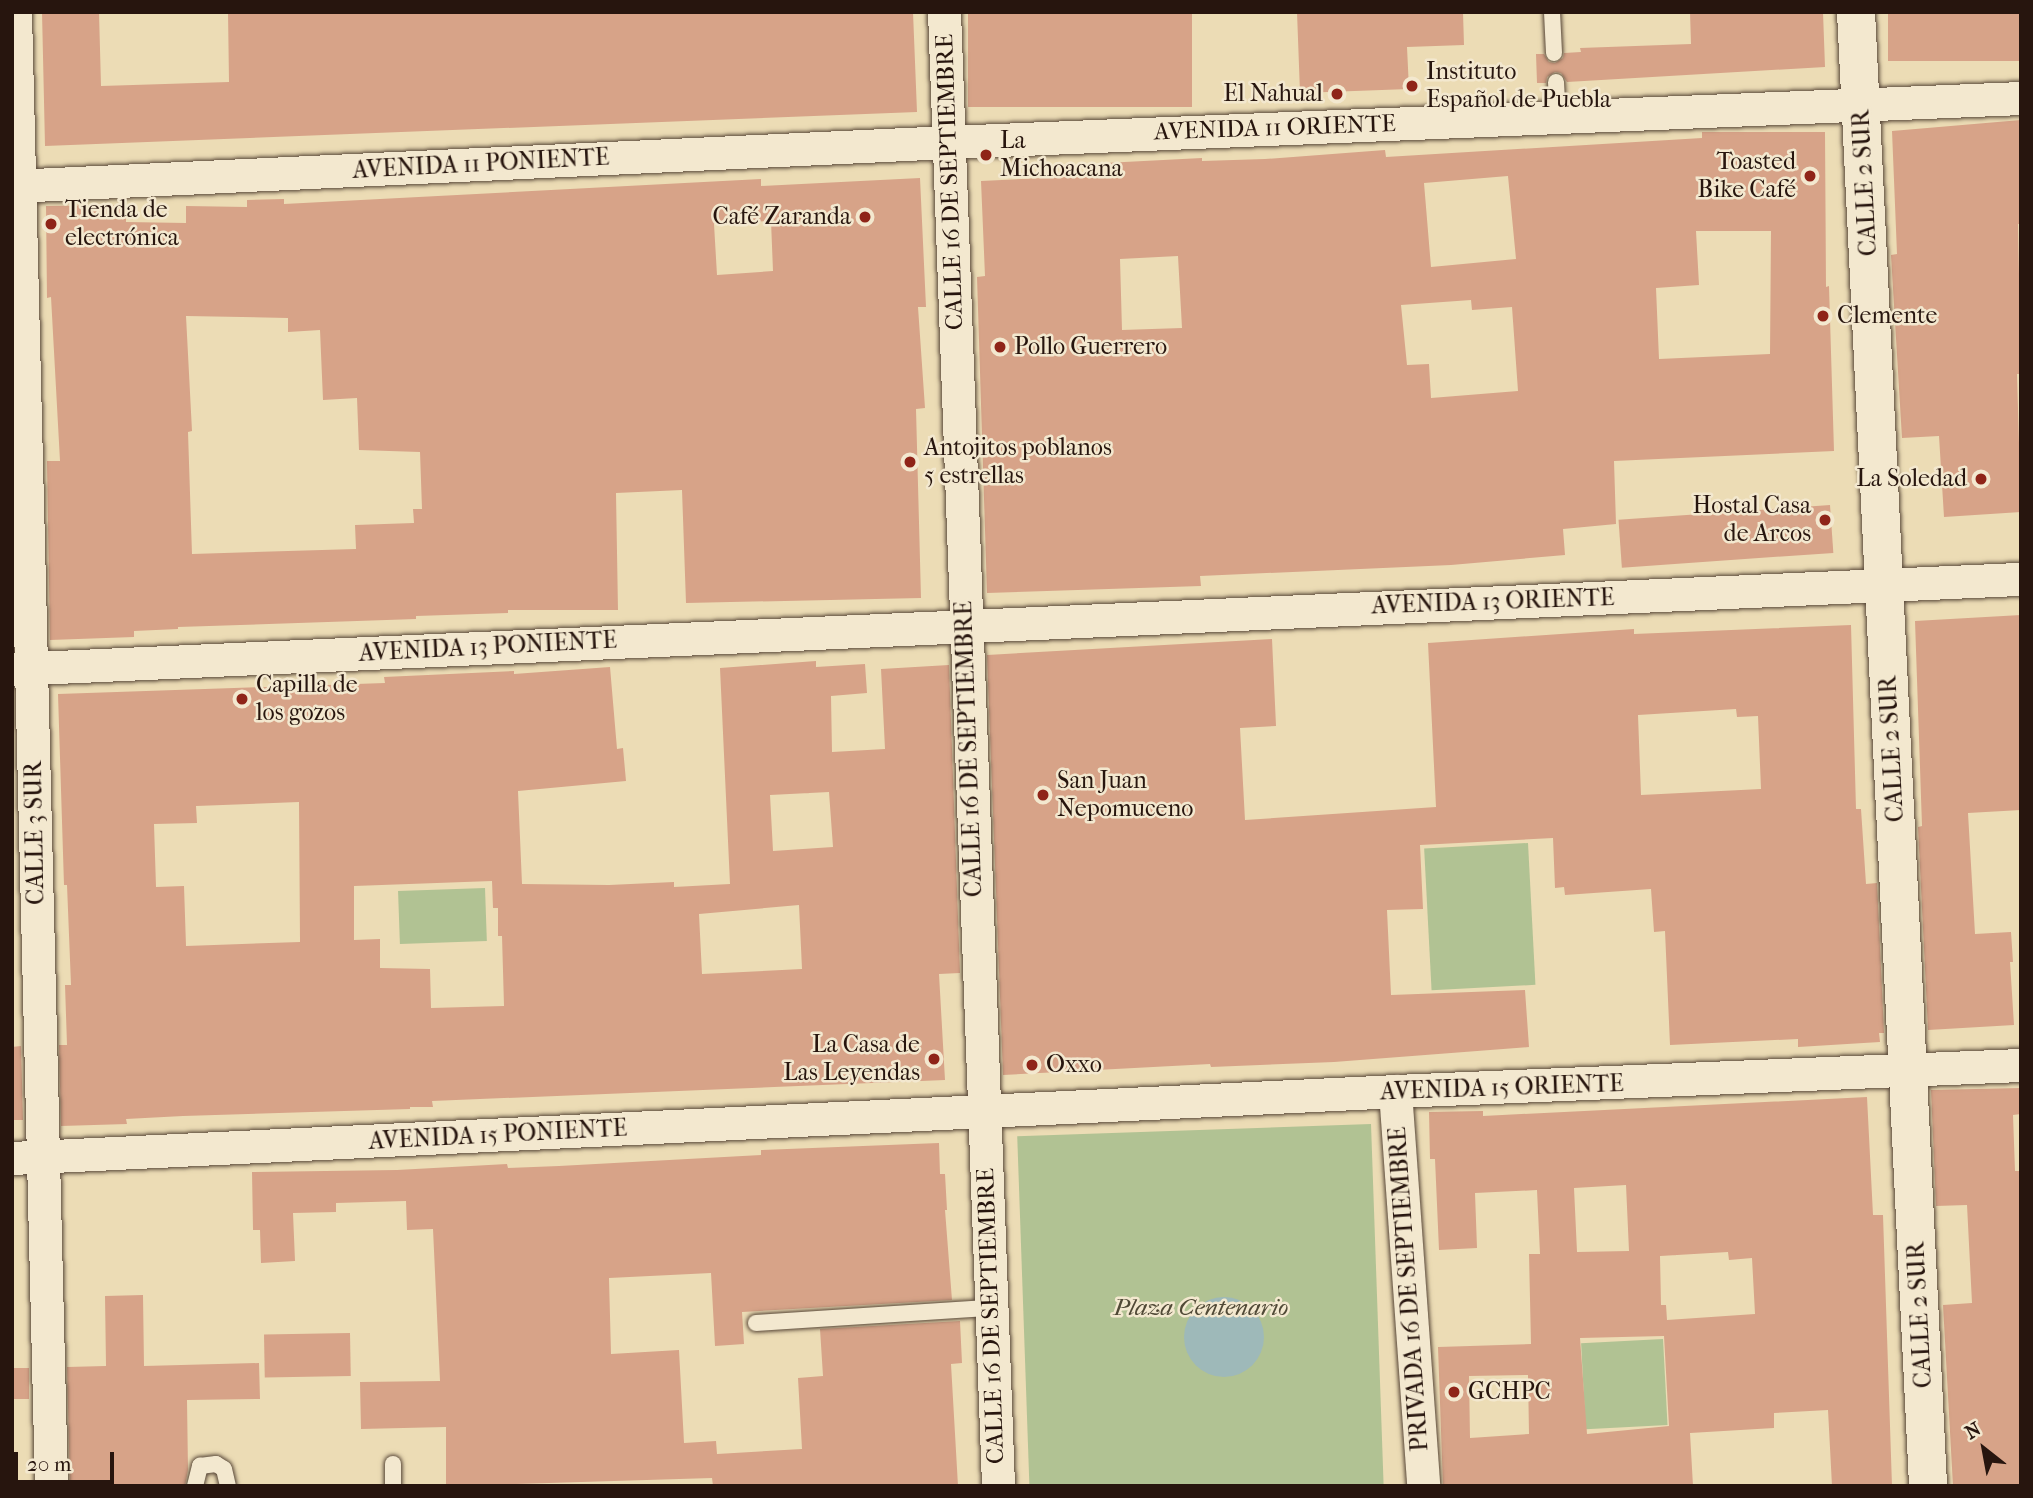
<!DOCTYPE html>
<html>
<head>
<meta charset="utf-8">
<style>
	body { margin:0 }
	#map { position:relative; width:2033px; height:1498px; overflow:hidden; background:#ecdcb5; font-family:"IM FELL French Canon",serif }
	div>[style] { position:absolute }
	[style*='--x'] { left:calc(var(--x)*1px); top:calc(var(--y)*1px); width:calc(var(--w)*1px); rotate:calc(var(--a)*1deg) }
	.green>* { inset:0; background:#b1c293; transform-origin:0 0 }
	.water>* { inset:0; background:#9eb9b9 }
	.round { border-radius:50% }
	.building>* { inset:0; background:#d7a388; transform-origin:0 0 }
	.roads { filter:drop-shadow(0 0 2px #584738) drop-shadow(0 0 2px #584738) }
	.service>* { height:16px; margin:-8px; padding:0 8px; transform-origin:8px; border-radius:8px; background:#f3e8cf }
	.minor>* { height:33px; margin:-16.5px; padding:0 16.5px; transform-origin:16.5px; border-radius:16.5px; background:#f3e8cf }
	.tertiary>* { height:38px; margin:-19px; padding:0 19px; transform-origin:19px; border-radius:19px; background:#f3e8cf }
	.dots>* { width:19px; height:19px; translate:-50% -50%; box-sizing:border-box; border:4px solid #f3e8cf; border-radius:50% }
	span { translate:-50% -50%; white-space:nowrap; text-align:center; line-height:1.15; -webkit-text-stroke:5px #f3e8cf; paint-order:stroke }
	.poi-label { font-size:24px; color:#27150e }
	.left { translate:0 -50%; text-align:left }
	.right { translate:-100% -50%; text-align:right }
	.street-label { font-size:24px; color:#27150e }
	.park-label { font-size:24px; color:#504936; font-style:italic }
	.frame { position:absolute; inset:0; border:14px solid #27150e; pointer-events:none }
	.north { position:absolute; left:1949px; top:1414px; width:70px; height:70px; -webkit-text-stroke:5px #f3e8cf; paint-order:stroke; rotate:329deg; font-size:19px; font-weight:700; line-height:28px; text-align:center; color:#27150e }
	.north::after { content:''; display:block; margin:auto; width:24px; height:32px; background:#27150e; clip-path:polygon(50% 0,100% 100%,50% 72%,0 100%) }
	.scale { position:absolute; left:14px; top:1452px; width:100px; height:32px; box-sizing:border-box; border:4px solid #27150e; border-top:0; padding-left:9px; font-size:21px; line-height:24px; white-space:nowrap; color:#27150e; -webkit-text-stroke:5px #f3e8cf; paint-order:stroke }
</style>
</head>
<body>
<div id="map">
	<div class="green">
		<i style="left:1528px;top:843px;width:142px;height:104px;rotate:87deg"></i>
		<i style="left:485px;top:888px;width:53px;height:87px;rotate:88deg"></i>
		<i style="left:1371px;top:1124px;width:362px;height:354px;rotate:88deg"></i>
		<i style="left:1663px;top:1339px;width:86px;height:82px;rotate:87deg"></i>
	</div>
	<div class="water">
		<i class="round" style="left:1184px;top:1297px;width:80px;height:80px"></i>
	</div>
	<div class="building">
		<i style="clip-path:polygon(42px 12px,99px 12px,101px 86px,229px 82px,228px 12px,913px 12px,917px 112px,45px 146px)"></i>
		<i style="left:968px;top:12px;width:224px;height:95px"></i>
		<i style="clip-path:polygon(1297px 12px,1463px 12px,1464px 45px,1407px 47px,1409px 89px,1300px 93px)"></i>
		<i style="clip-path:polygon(1690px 12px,1823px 12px,1825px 67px,1567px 82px,1561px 73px,1555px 72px,1547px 77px,1546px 83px,1537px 83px,1536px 54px,1544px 54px,1549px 62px,1555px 63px,1563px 58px,1564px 53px,1581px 52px,1580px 48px,1691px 44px)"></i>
		<i style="left:1888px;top:12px;width:133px;height:49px"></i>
		<i style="clip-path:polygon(2021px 120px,2021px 224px,2018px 224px,2021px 374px,2017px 374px,2021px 512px,1944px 517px,1939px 436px,1902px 438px,1891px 255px,1897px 254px,1892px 131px)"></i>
		<i style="clip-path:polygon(evenodd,1702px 132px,1825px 132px,1826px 287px,1829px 286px,1834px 451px,1614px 461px,1616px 524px,1563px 529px,1565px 555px,1451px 565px,1200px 576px,1201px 586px,987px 593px,977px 277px,985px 276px,981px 181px,1106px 175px,1105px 163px,1202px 158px,1202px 161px,1265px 159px,1385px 150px,1386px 157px,1702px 138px,1702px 132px,1508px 176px,1516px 259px,1431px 267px,1424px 183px,1508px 176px,1702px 132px,1696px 231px,1771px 231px,1770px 354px,1659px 359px,1656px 288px,1699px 285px,1696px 231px,1702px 132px,1178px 256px,1182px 328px,1122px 330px,1120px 259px,1178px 256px,1702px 132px,1471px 300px,1472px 310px,1512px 307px,1518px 391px,1431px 398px,1429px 364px,1407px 365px,1401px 305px,1471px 300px)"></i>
		<i style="clip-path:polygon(evenodd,920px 178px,926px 307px,918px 307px,925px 408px,916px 409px,921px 598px,686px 603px,682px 490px,616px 493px,618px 610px,508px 610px,508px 613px,416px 616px,416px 619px,178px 627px,178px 629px,134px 631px,134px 637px,50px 640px,47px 461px,60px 461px,51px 297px,47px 298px,46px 206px,126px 205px,126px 222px,186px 223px,186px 206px,247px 207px,247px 200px,284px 199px,284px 204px,761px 179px,761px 186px,920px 178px,771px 221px,773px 271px,717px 275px,714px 224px,771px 221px,920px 178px,186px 316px,288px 318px,288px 332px,320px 330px,323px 400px,357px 398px,359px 450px,420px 452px,422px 509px,413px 509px,414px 523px,355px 525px,356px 549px,192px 554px,188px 432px,192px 431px,186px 316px)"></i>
		<i style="left:1830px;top:505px;width:48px;height:212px;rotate:86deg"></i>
		<i style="clip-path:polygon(2021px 615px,2021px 810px,1968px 813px,1975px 934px,2011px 932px,2013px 962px,2010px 962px,2014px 1025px,1928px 1030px,1918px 827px,1922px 826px,1915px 621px)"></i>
		<i style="clip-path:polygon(evenodd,1851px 625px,1856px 809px,1861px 809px,1866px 884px,1877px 883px,1884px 1033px,1879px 1033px,1880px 1042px,1798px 1047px,1798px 1039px,1670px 1045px,1665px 931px,1654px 932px,1651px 889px,1565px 895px,1564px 887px,1555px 888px,1553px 838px,1420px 845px,1423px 909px,1387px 910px,1391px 995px,1525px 990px,1529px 1047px,1334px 1062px,1211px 1067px,1210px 1064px,1003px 1075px,987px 655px,1272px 639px,1276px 726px,1240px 728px,1245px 820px,1436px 807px,1428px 643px,1634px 629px,1634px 634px,1851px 625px,1736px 709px,1737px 717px,1758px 716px,1761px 789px,1641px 795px,1638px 715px,1736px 709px)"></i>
		<i style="clip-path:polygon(evenodd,816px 661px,816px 667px,865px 664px,867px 693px,831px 696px,832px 752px,885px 749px,881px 669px,949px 665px,960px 973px,939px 974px,945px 1080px,432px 1101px,433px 1107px,410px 1107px,410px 1109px,183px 1116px,126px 1119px,127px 1124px,61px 1126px,59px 1045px,67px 1045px,65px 985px,71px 985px,67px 885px,64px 885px,58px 694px,385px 683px,384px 677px,514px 671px,514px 674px,610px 667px,617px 749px,623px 748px,626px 781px,518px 791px,522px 884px,609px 885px,674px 882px,674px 887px,730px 884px,720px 668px,816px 661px,829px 792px,833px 847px,773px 851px,770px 795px,829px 792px,816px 661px,299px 802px,300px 942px,186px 946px,184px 886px,156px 887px,154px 824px,197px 823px,196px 806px,299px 802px,816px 661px,492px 881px,493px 908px,498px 908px,498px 936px,502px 936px,504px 1006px,431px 1008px,430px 969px,380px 968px,380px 939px,354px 940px,354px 886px,492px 881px,816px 661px,799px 905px,802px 969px,702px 974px,699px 914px,799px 905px)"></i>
		<i style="clip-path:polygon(21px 1046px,23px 1120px,12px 1120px,12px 1047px)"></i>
		<i style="clip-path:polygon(2021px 1088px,2021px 1114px,2013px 1115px,2015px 1171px,2021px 1171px,2021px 1486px,1953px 1486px,1943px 1305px,1972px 1303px,1967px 1205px,1936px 1206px,1931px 1090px)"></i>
		<i style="clip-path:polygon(evenodd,1867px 1097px,1873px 1215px,1883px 1215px,1892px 1486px,1832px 1486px,1828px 1410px,1774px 1413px,1774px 1428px,1690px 1433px,1693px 1486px,1443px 1486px,1438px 1347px,1531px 1344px,1529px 1254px,1540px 1254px,1537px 1190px,1475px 1193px,1477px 1248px,1439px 1250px,1435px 1159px,1430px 1159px,1429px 1112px,1483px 1111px,1483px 1116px,1867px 1097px,1626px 1185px,1629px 1251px,1577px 1252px,1574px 1188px,1626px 1185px,1867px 1097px,1728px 1252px,1729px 1260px,1752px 1258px,1755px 1314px,1667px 1320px,1666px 1305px,1661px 1305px,1660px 1256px,1728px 1252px,1867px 1097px,1664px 1336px,1669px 1426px,1587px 1434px,1580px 1338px,1664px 1336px,1867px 1097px,1528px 1375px,1529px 1434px,1470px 1438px,1469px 1376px,1528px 1375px)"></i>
		<i style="clip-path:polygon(939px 1143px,940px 1174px,945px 1174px,947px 1210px,945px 1210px,952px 1300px,742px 1312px,744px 1344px,715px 1346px,711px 1273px,609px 1278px,611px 1354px,679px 1350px,684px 1443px,716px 1441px,717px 1454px,802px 1449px,798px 1378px,823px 1376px,820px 1329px,960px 1321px,962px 1363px,951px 1364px,958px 1486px,713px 1486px,712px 1478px,446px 1486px,446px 1427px,361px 1429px,360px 1382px,440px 1381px,433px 1229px,407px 1230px,406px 1201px,336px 1203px,336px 1212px,293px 1213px,295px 1261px,261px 1263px,260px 1230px,253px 1230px,252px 1172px,397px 1170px,507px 1164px,508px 1168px,559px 1166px,761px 1155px,761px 1150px)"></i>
		<i style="clip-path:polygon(143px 1295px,144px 1366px,259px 1363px,260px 1399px,187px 1400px,188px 1470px,185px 1486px,70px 1486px,67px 1367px,106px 1366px,105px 1296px)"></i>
		<i style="left:350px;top:1333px;width:43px;height:86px;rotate:89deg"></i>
		<i style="left:12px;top:1368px;width:17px;height:31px"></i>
	</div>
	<div class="roads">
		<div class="service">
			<i style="--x:1552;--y:12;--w:41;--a:87.2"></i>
			<i style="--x:1556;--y:82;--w:35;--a:87"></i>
			<i style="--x:756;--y:1323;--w:235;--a:-3.7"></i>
			<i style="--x:393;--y:1464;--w:22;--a:90"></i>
			<i style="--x:195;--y:1486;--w:21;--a:-76"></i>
			<i style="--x:200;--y:1466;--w:16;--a:-7"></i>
			<i style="--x:216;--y:1464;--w:9;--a:32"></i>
			<i style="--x:224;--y:1469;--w:17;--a:77"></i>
		</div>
		<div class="minor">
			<i style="--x:15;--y:12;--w:1474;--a:88.6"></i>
			<i style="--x:944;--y:12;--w:1475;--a:87.9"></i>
			<i style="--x:12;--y:186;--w:938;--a:-2.69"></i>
			<i style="--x:949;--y:142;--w:1073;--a:-2.35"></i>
			<i style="--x:12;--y:669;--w:2011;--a:-2.57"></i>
			<i style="--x:1395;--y:1091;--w:396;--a:85.9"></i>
			<i style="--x:12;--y:1158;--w:1385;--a:-2.77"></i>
			<i style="--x:1395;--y:1091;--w:627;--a:-2.38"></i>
		</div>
		<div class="tertiary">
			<i style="--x:1856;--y:12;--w:1476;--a:87.2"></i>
		</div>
	</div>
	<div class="dots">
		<i style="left:1412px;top:86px;background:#8f2418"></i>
		<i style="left:1337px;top:94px;background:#8f2418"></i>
		<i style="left:986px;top:155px;background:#8f2418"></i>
		<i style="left:1810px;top:176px;background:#8f2418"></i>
		<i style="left:865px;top:217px;background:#8f2418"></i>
		<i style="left:51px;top:224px;background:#8f2418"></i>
		<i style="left:1823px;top:316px;background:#8f2418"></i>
		<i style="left:1000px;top:347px;background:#8f2418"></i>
		<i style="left:910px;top:462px;background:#8f2418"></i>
		<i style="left:1981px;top:479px;background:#8f2418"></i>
		<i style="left:1825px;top:520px;background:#8f2418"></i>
		<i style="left:242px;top:699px;background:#8f2418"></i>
		<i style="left:1043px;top:795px;background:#8f2418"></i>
		<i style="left:934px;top:1059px;background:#8f2418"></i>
		<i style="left:1032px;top:1065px;background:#8f2418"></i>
		<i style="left:1454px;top:1392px;background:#8f2418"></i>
	</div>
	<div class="poi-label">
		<span class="left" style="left:1426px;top:86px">Instituto<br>Español de Puebla</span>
		<span class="right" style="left:1323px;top:94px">El Nahual</span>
		<span class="left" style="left:1000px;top:155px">La<br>Michoacana</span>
		<span class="right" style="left:1796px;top:176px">Toasted<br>Bike Café</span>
		<span class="left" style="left:65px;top:224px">Tienda de<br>electrónica</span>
		<span class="right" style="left:851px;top:217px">Café Zaranda</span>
		<span class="left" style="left:1837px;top:316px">Clemente</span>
		<span class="left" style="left:1014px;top:347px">Pollo Guerrero</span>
		<span class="left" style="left:924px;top:462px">Antojitos poblanos<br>5 estrellas</span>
		<span class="right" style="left:1967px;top:479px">La Soledad</span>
		<span class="right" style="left:1811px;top:520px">Hostal Casa<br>de Arcos</span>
		<span class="left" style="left:256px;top:699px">Capilla de<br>los gozos</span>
		<span class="left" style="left:1057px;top:795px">San Juan<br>Nepomuceno</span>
		<span class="right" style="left:920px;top:1059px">La Casa de<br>Las Leyendas</span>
		<span class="left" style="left:1046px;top:1065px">Oxxo</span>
		<span class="left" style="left:1468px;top:1392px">GCHPC</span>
	</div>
	<div class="street-label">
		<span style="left:1275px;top:128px;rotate:-2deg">AVENIDA 11 ORIENTE</span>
		<span style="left:481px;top:164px;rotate:-3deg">AVENIDA 11 PONIENTE</span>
		<span style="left:950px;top:182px;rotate:-92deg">CALLE 16 DE SEPTIEMBRE</span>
		<span style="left:1865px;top:183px;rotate:-93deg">CALLE 2 SUR</span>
		<span style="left:1493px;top:602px;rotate:-2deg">AVENIDA 13 ORIENTE</span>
		<span style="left:488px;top:647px;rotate:-3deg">AVENIDA 13 PONIENTE</span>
		<span style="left:969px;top:749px;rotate:-92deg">CALLE 16 DE SEPTIEMBRE</span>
		<span style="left:1892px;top:749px;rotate:-93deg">CALLE 2 SUR</span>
		<span style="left:35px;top:833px;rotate:-91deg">CALLE 3 SUR</span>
		<span style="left:1502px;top:1088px;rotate:-2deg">AVENIDA 15 ORIENTE</span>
		<span style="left:498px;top:1135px;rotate:-3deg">AVENIDA 15 PONIENTE</span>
		<span style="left:1409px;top:1289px;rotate:-94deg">PRIVADA 16 DE SEPTIEMBRE</span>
		<span style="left:1920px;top:1315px;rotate:-93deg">CALLE 2 SUR</span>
		<span style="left:991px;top:1316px;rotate:-92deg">CALLE 16 DE SEPTIEMBRE</span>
	</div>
	<div class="park-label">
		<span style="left:1201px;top:1308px">Plaza Centenario</span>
	</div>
	<div class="frame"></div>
	<div class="north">N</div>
	<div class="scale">20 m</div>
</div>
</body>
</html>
